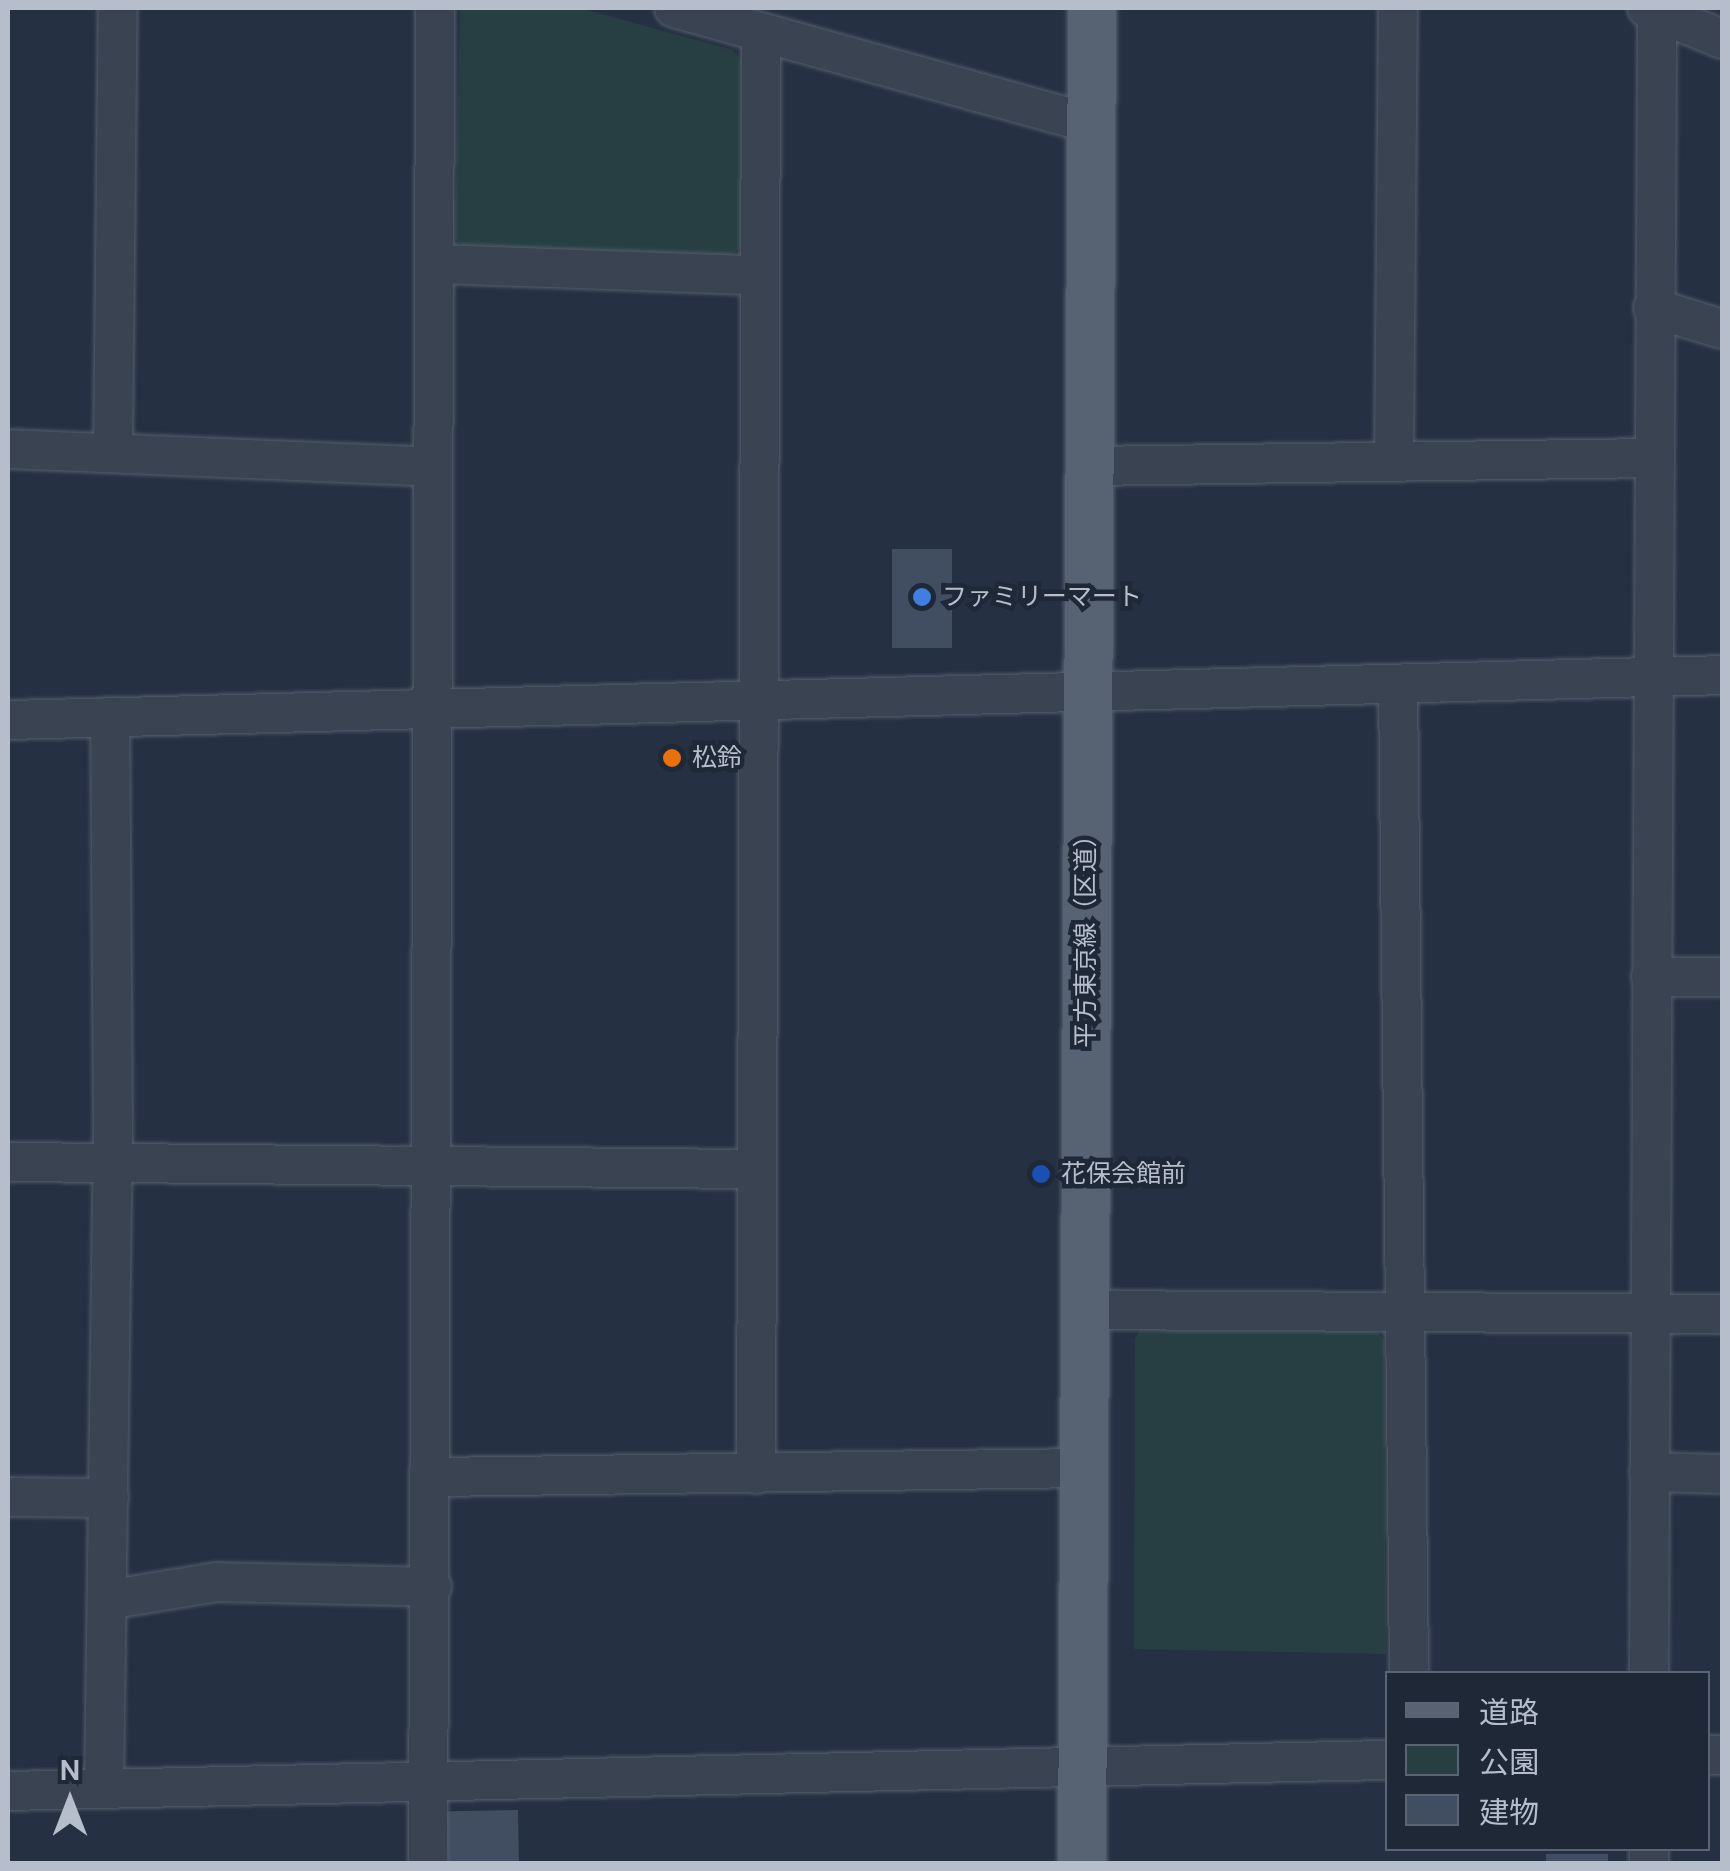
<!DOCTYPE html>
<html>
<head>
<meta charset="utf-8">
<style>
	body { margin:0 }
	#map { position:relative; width:1730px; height:1871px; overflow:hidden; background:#253042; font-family:"DM Sans","Noto Sans JP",sans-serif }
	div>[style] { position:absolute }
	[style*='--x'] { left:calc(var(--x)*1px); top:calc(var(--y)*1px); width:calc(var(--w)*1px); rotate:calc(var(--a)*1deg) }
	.green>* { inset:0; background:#273f43 }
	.building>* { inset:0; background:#414e62; transform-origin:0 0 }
	.roads { filter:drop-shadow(0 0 2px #545e6c) drop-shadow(0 0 2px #545e6c) }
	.minor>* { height:38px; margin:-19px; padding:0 19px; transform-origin:19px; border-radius:19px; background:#394352 }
	.major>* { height:48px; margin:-24px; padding:0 24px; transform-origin:24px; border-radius:24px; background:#576272 }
	.dots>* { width:28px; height:28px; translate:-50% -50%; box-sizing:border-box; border:5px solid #1e2837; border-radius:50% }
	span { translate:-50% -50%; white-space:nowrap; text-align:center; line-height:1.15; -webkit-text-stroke:9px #1e2837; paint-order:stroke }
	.poi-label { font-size:25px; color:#b6becc }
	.left { translate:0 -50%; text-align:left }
	.street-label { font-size:25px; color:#b6becc }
	.frame { position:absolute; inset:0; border:10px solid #b6becc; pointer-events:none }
	.legend { position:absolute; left:1385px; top:1671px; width:325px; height:180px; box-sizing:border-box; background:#1e2837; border:2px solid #5b6473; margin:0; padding:12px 18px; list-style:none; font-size:30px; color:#b6becc }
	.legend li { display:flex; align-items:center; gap:20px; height:50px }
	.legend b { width:50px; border:2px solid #5b6473 }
	.north { position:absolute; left:20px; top:1751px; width:100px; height:100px; -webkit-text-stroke:8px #1e2837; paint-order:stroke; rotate:0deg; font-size:28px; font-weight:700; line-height:40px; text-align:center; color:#b6becc }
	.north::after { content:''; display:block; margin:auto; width:35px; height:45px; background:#b6becc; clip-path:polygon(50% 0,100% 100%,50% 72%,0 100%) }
</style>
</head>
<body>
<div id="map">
	<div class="green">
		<i style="clip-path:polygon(460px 8px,580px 8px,733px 50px,741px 61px,742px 247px,727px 258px,468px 250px,455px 239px)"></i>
		<i style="clip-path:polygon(1369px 1326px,1384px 1339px,1386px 1654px,1134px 1649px,1135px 1338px,1142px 1327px)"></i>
	</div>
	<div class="building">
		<i style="left:892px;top:549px;width:60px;height:99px"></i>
		<i style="left:518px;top:1810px;width:54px;height:71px;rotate:89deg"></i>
		<i style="left:1608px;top:1854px;width:10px;height:62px;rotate:90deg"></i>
	</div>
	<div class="roads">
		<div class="minor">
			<i style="--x:674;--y:8;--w:433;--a:15.5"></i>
			<i style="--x:1647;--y:8;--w:81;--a:22.5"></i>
			<i style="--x:435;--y:264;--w:322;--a:2"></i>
			<i style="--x:1653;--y:308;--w:72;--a:16.9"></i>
			<i style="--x:8;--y:449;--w:425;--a:2.4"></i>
			<i style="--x:113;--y:453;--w:445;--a:-89.4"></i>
			<i style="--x:1394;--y:457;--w:449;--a:-89.5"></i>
			<i style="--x:1088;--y:466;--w:565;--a:-0.81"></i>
			<i style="--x:1398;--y:684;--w:990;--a:89.36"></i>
			<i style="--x:8;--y:720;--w:1715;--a:-1.5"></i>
			<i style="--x:1651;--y:977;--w:71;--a:0"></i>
			<i style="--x:8;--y:1162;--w:749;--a:0.54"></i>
			<i style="--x:1085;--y:1310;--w:637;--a:0.36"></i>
			<i style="--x:1649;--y:1472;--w:73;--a:1.6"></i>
			<i style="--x:756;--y:1474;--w:1441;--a:-89.8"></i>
			<i style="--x:434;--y:1477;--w:651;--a:-0.79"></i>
			<i style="--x:8;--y:1497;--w:101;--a:0.6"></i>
			<i style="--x:107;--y:1600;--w:111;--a:-9.3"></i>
			<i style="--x:217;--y:1582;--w:215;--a:1.3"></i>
			<i style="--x:1649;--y:1674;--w:1666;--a:-89.72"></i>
			<i style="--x:1708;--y:1755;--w:14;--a:0"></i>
			<i style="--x:104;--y:1788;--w:657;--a:-89.22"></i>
			<i style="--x:113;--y:1131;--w:413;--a:-90.4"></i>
			<i style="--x:8;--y:1791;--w:1380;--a:-1.29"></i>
			<i style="--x:1649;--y:1848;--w:16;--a:90"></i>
			<i style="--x:428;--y:1864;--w:1856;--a:-89.78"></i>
		</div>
		<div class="major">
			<i style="--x:1082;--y:1864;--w:1856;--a:-89.69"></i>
		</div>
	</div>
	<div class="dots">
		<i style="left:922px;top:597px;background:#3f7fe0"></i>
		<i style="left:672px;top:758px;background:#e8710a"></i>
		<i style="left:1041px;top:1174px;background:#1a4fb4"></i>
	</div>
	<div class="poi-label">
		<span class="left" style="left:942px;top:597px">ファミリーマート</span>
		<span class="left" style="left:692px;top:758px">松鈴</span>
		<span class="left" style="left:1061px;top:1174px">花保会館前</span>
	</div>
	<div class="street-label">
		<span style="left:1086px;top:935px;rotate:-90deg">平方東京線（区道）</span>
	</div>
	<div class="frame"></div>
	<ul class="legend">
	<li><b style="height:12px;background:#576272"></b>道路</li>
	<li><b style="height:28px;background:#273f43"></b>公園</li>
	<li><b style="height:28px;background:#414e62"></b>建物</li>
	</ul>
	<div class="north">N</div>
</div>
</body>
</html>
